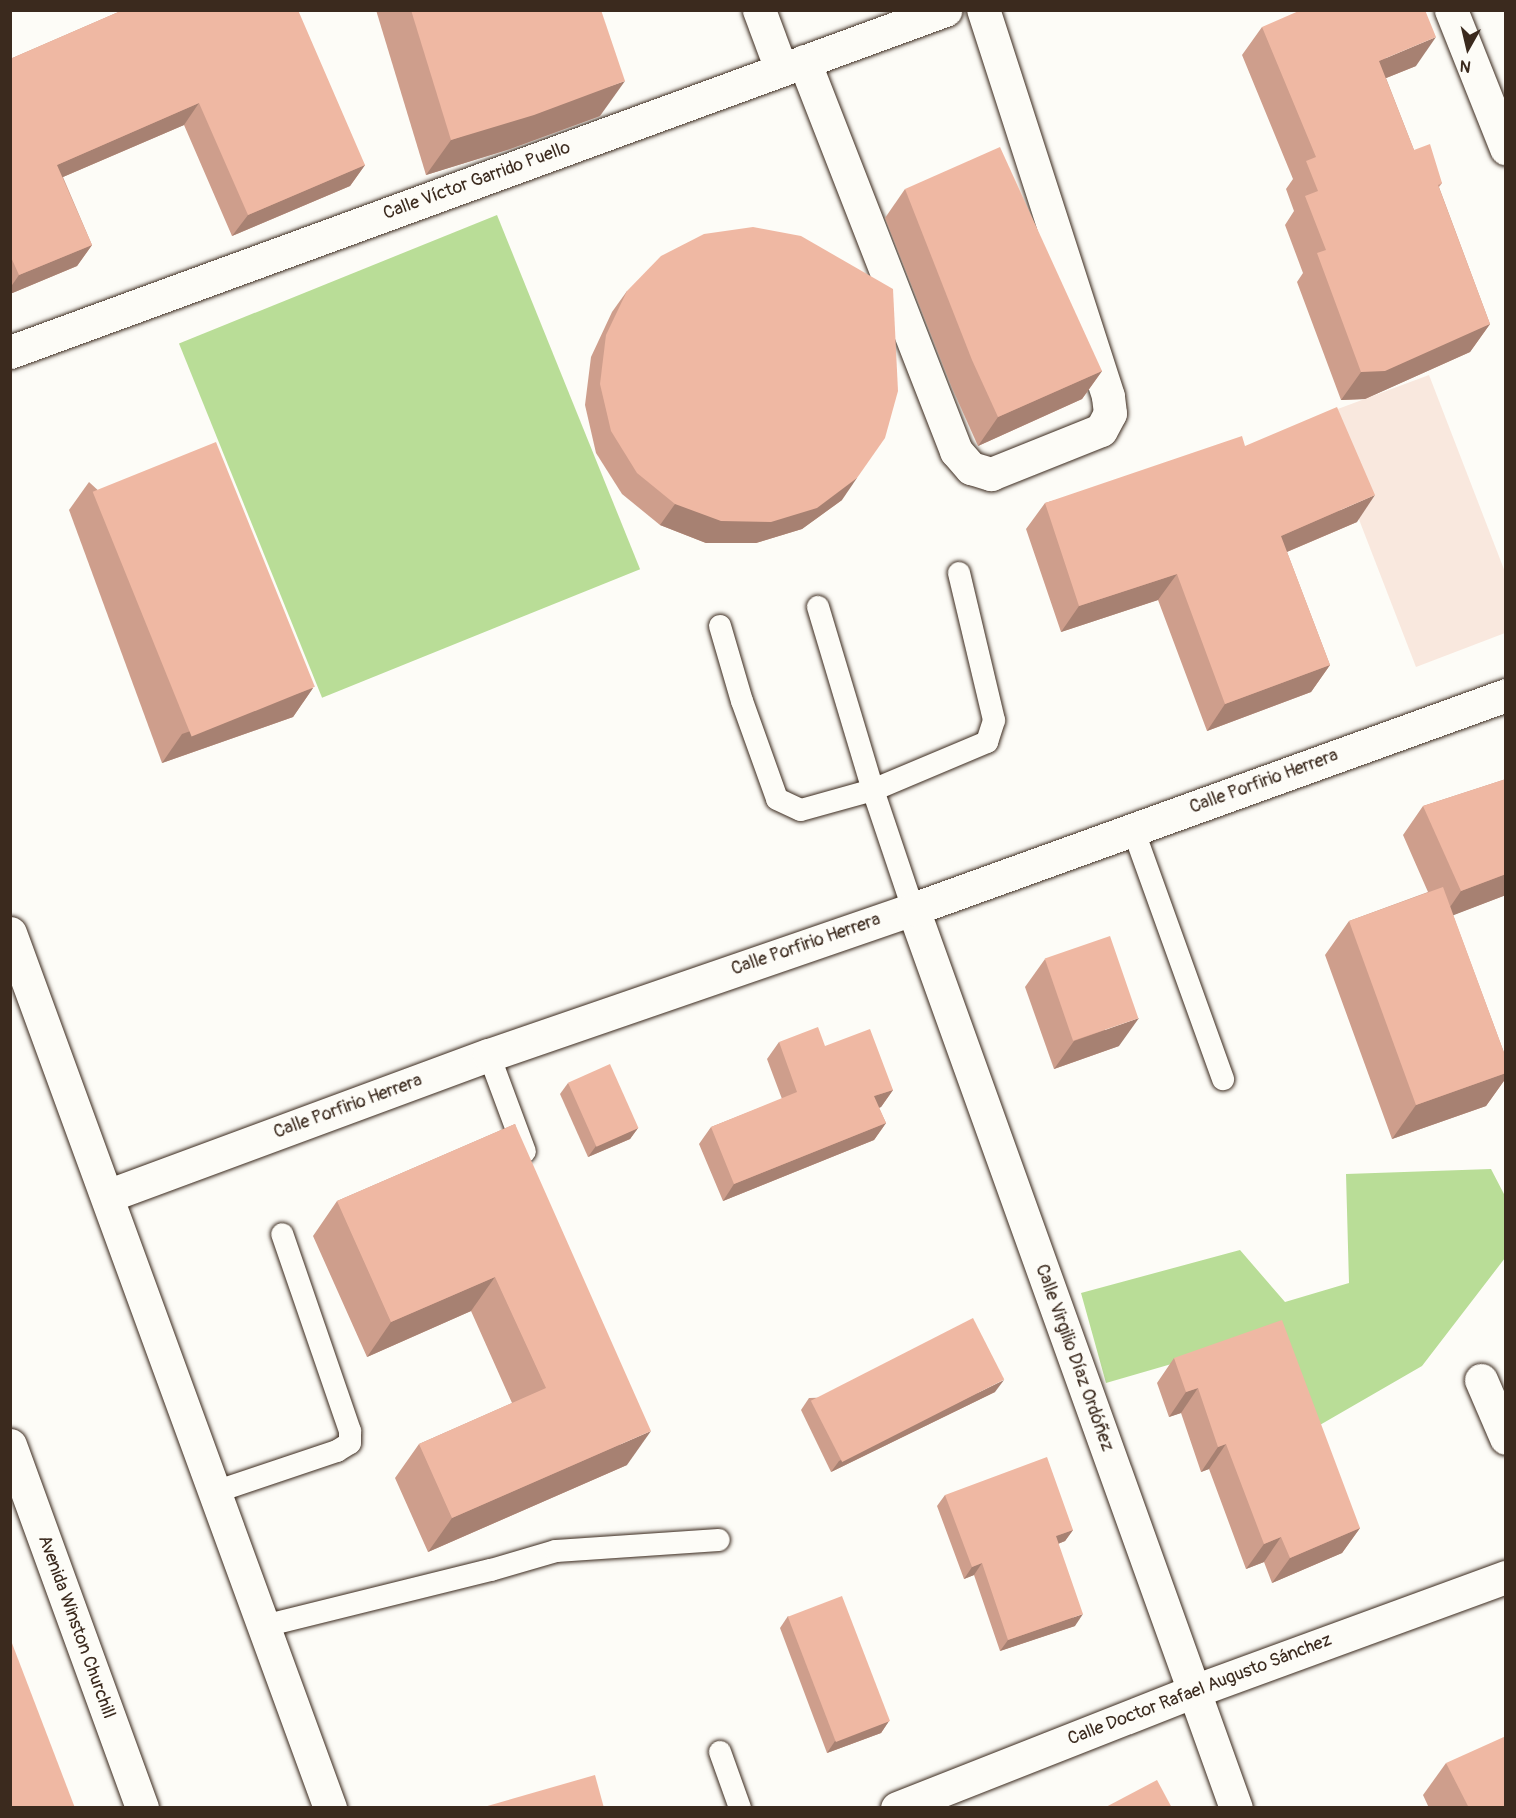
<!DOCTYPE html>
<html>
<head>
<meta charset="utf-8">
<style>
	body { margin:0 }
	#map { position:relative; width:1516px; height:1818px; overflow:hidden; background:#fdfcf7; font-family:Pangolin,sans-serif }
	div>[style] { position:absolute }
	[style*='--x'] { left:calc(var(--x)*1px); top:calc(var(--y)*1px); width:calc(var(--w)*1px); rotate:calc(var(--a)*1deg) }
	.built>* { inset:0; background:#f9e8de }
	.green>* { inset:0; background:#b9dd97; transform-origin:0 0 }
	.roads { filter:drop-shadow(0 0 2px #3b2a1e) drop-shadow(0 0 2px #3b2a1e) }
	.lane>* { height:22px; margin:-11px; padding:0 11px; transform-origin:11px; border-radius:11px; background:#fdfcf7 }
	.street>* { height:33px; margin:-16.5px; padding:0 16.5px; transform-origin:16.5px; border-radius:16.5px; background:#fdfcf7 }
	.primary>* { height:33px; margin:-16.5px; padding:0 16.5px; transform-origin:16.5px; border-radius:16.5px; background:#fdfcf7 }
	.wall>* { inset:0; background:#ce9e8c }
	.shaded-wall>* { inset:0; background:#a78172 }
	.building>* { inset:0; background:#efb8a3; transform-origin:0 0 }
	span { translate:-50% -50%; white-space:nowrap; text-align:center; line-height:1.15; -webkit-text-stroke:6px #fdfcf7; paint-order:stroke }
	.street-label { font-size:18px; color:#3b2a1e }
	.frame { position:absolute; inset:0; border:12px solid #3b2a1e; pointer-events:none }
	.north { position:absolute; left:1438px; top:18px; width:60px; height:60px; -webkit-text-stroke:4px #fdfcf7; paint-order:stroke; rotate:188deg; font-size:16px; font-weight:700; line-height:24px; text-align:center; color:#3b2a1e }
	.north::after { content:''; display:block; margin:auto; width:21px; height:27px; background:#3b2a1e; clip-path:polygon(50% 0,100% 100%,50% 72%,0 100%) }
</style>
</head>
<body>
<div id="map">
	<div class="built">
		<i style="clip-path:polygon(1429px 375px,1505px 572px,1505px 633px,1416px 667px,1319px 416px)"></i>
	</div>
	<div class="green">
		<i style="left:497px;top:215px;width:382px;height:343px;rotate:68deg"></i>
		<i style="clip-path:polygon(1491px 1169px,1505px 1196px,1505px 1258px,1422px 1366px,1306px 1433px,1268px 1336px,1106px 1383px,1081px 1293px,1240px 1250px,1285px 1302px,1349px 1283px,1346px 1174px)"></i>
	</div>
	<div class="roads">
		<div class="lane">
			<i style="--x:818;--y:607;--w:191;--a:73.3"></i>
			<i style="--x:873;--y:790;--w:126;--a:71.4"></i>
			<i style="--x:720;--y:626;--w:78;--a:73.7"></i>
			<i style="--x:742;--y:701;--w:104;--a:70.3"></i>
			<i style="--x:777;--y:799;--w:26;--a:25"></i>
			<i style="--x:801;--y:810;--w:75;--a:-15.5"></i>
			<i style="--x:873;--y:790;--w:124;--a:-22.8"></i>
			<i style="--x:987;--y:742;--w:23;--a:-72"></i>
			<i style="--x:994;--y:720;--w:151;--a:-103.4"></i>
			<i style="--x:1133;--y:829;--w:266;--a:70.2"></i>
			<i style="--x:489;--y:1055;--w:103;--a:69.6"></i>
			<i style="--x:215;--y:1492;--w:129;--a:-18.6"></i>
			<i style="--x:337;--y:1451;--w:15;--a:-32"></i>
			<i style="--x:350;--y:1443;--w:12;--a:-90"></i>
			<i style="--x:350;--y:1431;--w:208;--a:-109"></i>
			<i style="--x:264;--y:1626;--w:234;--a:-13.9"></i>
			<i style="--x:491;--y:1570;--w:68;--a:-16.3"></i>
			<i style="--x:556;--y:1551;--w:163;--a:-3.9"></i>
			<i style="--x:720;--y:1752;--w:59;--a:70.3"></i>
		</div>
		<div class="street">
			<i style="--x:759;--y:10;--w:63;--a:69.6"></i>
			<i style="--x:1451;--y:10;--w:149;--a:68.3"></i>
			<i style="--x:804;--y:61;--w:419;--a:68.7"></i>
			<i style="--x:956;--y:451;--w:23;--a:49"></i>
			<i style="--x:971;--y:468;--w:21;--a:17"></i>
			<i style="--x:991;--y:474;--w:118;--a:-21.8"></i>
			<i style="--x:1101;--y:430;--w:19;--a:-62"></i>
			<i style="--x:1110;--y:413;--w:17;--a:-97"></i>
			<i style="--x:1108;--y:396;--w:406;--a:-107.9"></i>
			<i style="--x:10;--y:352;--w:996;--a:-20.09"></i>
			<i style="--x:913;--y:909;--w:955;--a:70.24"></i>
			<i style="--x:107;--y:1196;--w:407;--a:-20.3"></i>
			<i style="--x:489;--y:1055;--w:448;--a:-19"></i>
			<i style="--x:913;--y:909;--w:630;--a:-19.84"></i>
			<i style="--x:1481;--y:1380;--w:63;--a:66.7"></i>
			<i style="--x:897;--y:1808;--w:319;--a:-21.5"></i>
			<i style="--x:1194;--y:1691;--w:332;--a:-20.1"></i>
		</div>
		<div class="primary">
			<i style="--x:10;--y:933;--w:932;--a:69.91"></i>
			<i style="--x:10;--y:1445;--w:386;--a:70"></i>
		</div>
	</div>
	<div class="wall">
		<i style="clip-path:polygon(123px 10px,365px 165px,350px 186px,232px 236px,184px 125px,63px 177px,92px 245px,77px 266px,10px 294px,10px 59px)"></i>
		<i style="clip-path:polygon(376px 10px,601px 10px,600px 116px,510px 149px,426px 175px)"></i>
		<i style="clip-path:polygon(1262px 27px,1416px 66px,1386px 78px,1414px 150px,1442px 183px,1439px 187px,1490px 324px,1470px 352px,1365px 399px,1341px 400px,1297px 282px,1303px 273px,1285px 225px,1294px 211px,1286px 189px,1293px 179px,1242px 55px)"></i>
		<i style="clip-path:polygon(905px 189px,1102px 371px,1082px 399px,978px 446px,952px 388px,885px 218px)"></i>
		<i style="clip-path:polygon(627px 291px,842px 500px,802px 529px,756px 543px,706px 543px,660px 525px,622px 494px,596px 453px,585px 405px,591px 357px,612px 312px)"></i>
		<i style="clip-path:polygon(1245px 446px,1357px 522px,1287px 552px,1330px 665px,1311px 692px,1207px 731px,1158px 600px,1061px 632px,1026px 529px,1045px 503px)"></i>
		<i style="clip-path:polygon(89px 482px,313px 688px,293px 717px,162px 763px,69px 510px)"></i>
		<i style="clip-path:polygon(1506px 779px,1506px 895px,1453px 915px,1506px 1058px,1506px 1078px,1486px 1106px,1392px 1139px,1325px 955px,1349px 921px,1428px 892px,1403px 835px,1423px 806px)"></i>
		<i style="clip-path:polygon(1045px 959px,1119px 1046px,1054px 1069px,1025px 987px)"></i>
		<i style="clip-path:polygon(779px 1042px,825px 1046px,893px 1090px,881px 1107px,879px 1108px,886px 1123px,874px 1140px,723px 1201px,699px 1144px,711px 1127px,782px 1099px,767px 1059px)"></i>
		<i style="clip-path:polygon(568px 1083px,638px 1128px,630px 1139px,588px 1157px,560px 1094px)"></i>
		<i style="clip-path:polygon(515px 1124px,627px 1465px,428px 1552px,395px 1478px,419px 1444px,512px 1403px,471px 1311px,367px 1357px,313px 1236px,337px 1201px)"></i>
		<i style="clip-path:polygon(1174px 1358px,1360px 1528px,1342px 1553px,1272px 1583px,1264px 1562px,1246px 1569px,1209px 1469px,1201px 1472px,1181px 1413px,1169px 1417px,1157px 1383px)"></i>
		<i style="clip-path:polygon(995px 1392px,831px 1472px,801px 1410px,809px 1398px)"></i>
		<i style="clip-path:polygon(945px 1495px,1073px 1530px,1065px 1541px,1058px 1544px,1075px 1626px,1000px 1651px,974px 1575px,964px 1579px,937px 1506px)"></i>
		<i style="clip-path:polygon(788px 1616px,889px 1721px,881px 1733px,827px 1753px,780px 1628px)"></i>
		<i style="clip-path:polygon(1446px 1763px,1506px 1808px,1429px 1808px,1423px 1795px)"></i>
	</div>
	<div class="shaded-wall">
		<i style="clip-path:polygon(1436px 37px,1416px 66px,1359px 89px,1379px 61px)"></i>
		<i style="clip-path:polygon(625px 81px,600px 116px,510px 149px,426px 175px,451px 140px)"></i>
		<i style="clip-path:polygon(199px 103px,184px 125px,42px 186px,57px 165px)"></i>
		<i style="clip-path:polygon(365px 165px,350px 186px,232px 236px,248px 215px)"></i>
		<i style="clip-path:polygon(92px 245px,77px 266px,10px 294px,10px 288px,19px 275px)"></i>
		<i style="clip-path:polygon(1490px 324px,1470px 352px,1365px 399px,1341px 400px,1361px 372px)"></i>
		<i style="clip-path:polygon(1102px 371px,1082px 399px,978px 446px,998px 417px)"></i>
		<i style="clip-path:polygon(857px 478px,842px 500px,802px 529px,756px 543px,706px 543px,660px 525px,675px 504px)"></i>
		<i style="clip-path:polygon(1375px 495px,1357px 522px,1263px 562px,1281px 536px)"></i>
		<i style="clip-path:polygon(1177px 574px,1158px 600px,1061px 632px,1079px 606px)"></i>
		<i style="clip-path:polygon(1330px 665px,1311px 692px,1207px 731px,1225px 704px)"></i>
		<i style="clip-path:polygon(313px 688px,293px 717px,162px 763px,182px 734px)"></i>
		<i style="clip-path:polygon(1506px 874px,1506px 895px,1441px 920px,1461px 891px)"></i>
		<i style="clip-path:polygon(1139px 1018px,1119px 1046px,1054px 1069px,1074px 1041px)"></i>
		<i style="clip-path:polygon(1506px 1073px,1506px 1078px,1486px 1106px,1392px 1139px,1416px 1105px)"></i>
		<i style="clip-path:polygon(893px 1090px,881px 1107px,863px 1113px,874px 1096px)"></i>
		<i style="clip-path:polygon(886px 1123px,874px 1140px,723px 1201px,734px 1184px)"></i>
		<i style="clip-path:polygon(638px 1128px,630px 1139px,588px 1157px,596px 1146px)"></i>
		<i style="clip-path:polygon(495px 1277px,471px 1311px,367px 1357px,391px 1322px)"></i>
		<i style="clip-path:polygon(1004px 1380px,995px 1392px,831px 1472px,839px 1461px)"></i>
		<i style="clip-path:polygon(1198px 1388px,1181px 1413px,1169px 1417px,1186px 1392px)"></i>
		<i style="clip-path:polygon(651px 1431px,627px 1465px,428px 1552px,452px 1518px)"></i>
		<i style="clip-path:polygon(1226px 1444px,1209px 1469px,1201px 1472px,1218px 1447px)"></i>
		<i style="clip-path:polygon(1360px 1528px,1342px 1553px,1272px 1583px,1290px 1558px)"></i>
		<i style="clip-path:polygon(1073px 1530px,1065px 1541px,1047px 1548px,1056px 1536px)"></i>
		<i style="clip-path:polygon(1281px 1537px,1264px 1562px,1246px 1569px,1264px 1544px)"></i>
		<i style="clip-path:polygon(982px 1563px,974px 1575px,964px 1579px,972px 1567px)"></i>
		<i style="clip-path:polygon(1083px 1614px,1075px 1626px,1000px 1651px,1008px 1640px)"></i>
		<i style="clip-path:polygon(889px 1721px,881px 1733px,827px 1753px,835px 1741px)"></i>
	</div>
	<div class="building">
		<i style="clip-path:polygon(123px 10px,298px 10px,365px 165px,248px 215px,199px 103px,57px 165px,92px 245px,19px 275px,10px 255px,10px 59px)"></i>
		<i style="clip-path:polygon(411px 10px,601px 10px,625px 81px,534px 115px,451px 140px)"></i>
		<i style="clip-path:polygon(1301px 10px,1425px 10px,1436px 37px,1379px 61px,1414px 150px,1430px 144px,1442px 183px,1438px 185px,1490px 324px,1385px 371px,1361px 372px,1317px 253px,1326px 250px,1305px 196px,1318px 191px,1306px 161px,1316px 157px,1262px 27px)"></i>
		<i style="clip-path:polygon(1000px 147px,1102px 371px,998px 417px,972px 360px,905px 189px)"></i>
		<i style="clip-path:polygon(753px 227px,801px 236px,893px 289px,898px 391px,885px 438px,857px 478px,817px 508px,771px 522px,721px 521px,675px 504px,637px 473px,611px 431px,600px 384px,606px 335px,627px 291px,661px 256px,704px 234px)"></i>
		<i style="clip-path:polygon(1337px 407px,1375px 495px,1281px 536px,1330px 665px,1225px 704px,1177px 574px,1079px 606px,1045px 503px,1242px 436px,1245px 446px)"></i>
		<i style="left:216px;top:442px;width:264px;height:133px;rotate:68deg"></i>
		<i style="clip-path:polygon(1506px 779px,1506px 874px,1461px 891px,1423px 806px)"></i>
		<i style="clip-path:polygon(1443px 887px,1506px 1058px,1506px 1073px,1416px 1105px,1349px 921px)"></i>
		<i style="left:1110px;top:936px;width:87px;height:69px;rotate:71deg"></i>
		<i style="clip-path:polygon(818px 1027px,825px 1046px,870px 1029px,893px 1090px,874px 1096px,886px 1123px,734px 1184px,711px 1127px,797px 1092px,779px 1042px)"></i>
		<i style="left:610px;top:1064px;width:70px;height:46px;rotate:66deg"></i>
		<i style="clip-path:polygon(515px 1124px,651px 1431px,452px 1518px,419px 1444px,546px 1388px,495px 1277px,391px 1322px,337px 1201px)"></i>
		<i style="left:973px;top:1318px;width:69px;height:182px;rotate:63deg"></i>
		<i style="clip-path:polygon(1282px 1320px,1360px 1528px,1290px 1558px,1281px 1537px,1264px 1544px,1226px 1444px,1218px 1447px,1198px 1388px,1186px 1392px,1174px 1358px)"></i>
		<i style="clip-path:polygon(1047px 1457px,1073px 1530px,1056px 1536px,1083px 1614px,1008px 1640px,982px 1563px,972px 1567px,945px 1495px)"></i>
		<i style="left:842px;top:1596px;width:134px;height:58px;rotate:69deg"></i>
		<i style="clip-path:polygon(10px 1638px,75px 1808px,10px 1808px)"></i>
		<i style="clip-path:polygon(1506px 1736px,1506px 1808px,1469px 1808px,1446px 1763px)"></i>
		<i style="clip-path:polygon(595px 1775px,604px 1808px,484px 1808px,484px 1807px)"></i>
		<i style="clip-path:polygon(1157px 1780px,1172px 1808px,1104px 1808px)"></i>
	</div>
	<div class="street-label">
		<span style="left:477px;top:181px;rotate:-20deg">Calle Víctor Garrido Puello</span>
		<span style="left:1264px;top:782px;rotate:-20deg">Calle Porfirio Herrera</span>
		<span style="left:806px;top:945px;rotate:-19deg">Calle Porfirio Herrera</span>
		<span style="left:348px;top:1107px;rotate:-20deg">Calle Porfirio Herrera</span>
		<span style="left:1074px;top:1358px;rotate:70deg">Calle Virgilio Díaz Ordóñez</span>
		<span style="left:76px;top:1627px;rotate:70deg">Avenida Winston Churchill</span>
		<span style="left:1200px;top:1690px;rotate:-21deg">Calle Doctor Rafael Augusto Sánchez</span>
	</div>
	<div class="frame"></div>
	<div class="north">N</div>
</div>
</body>
</html>
